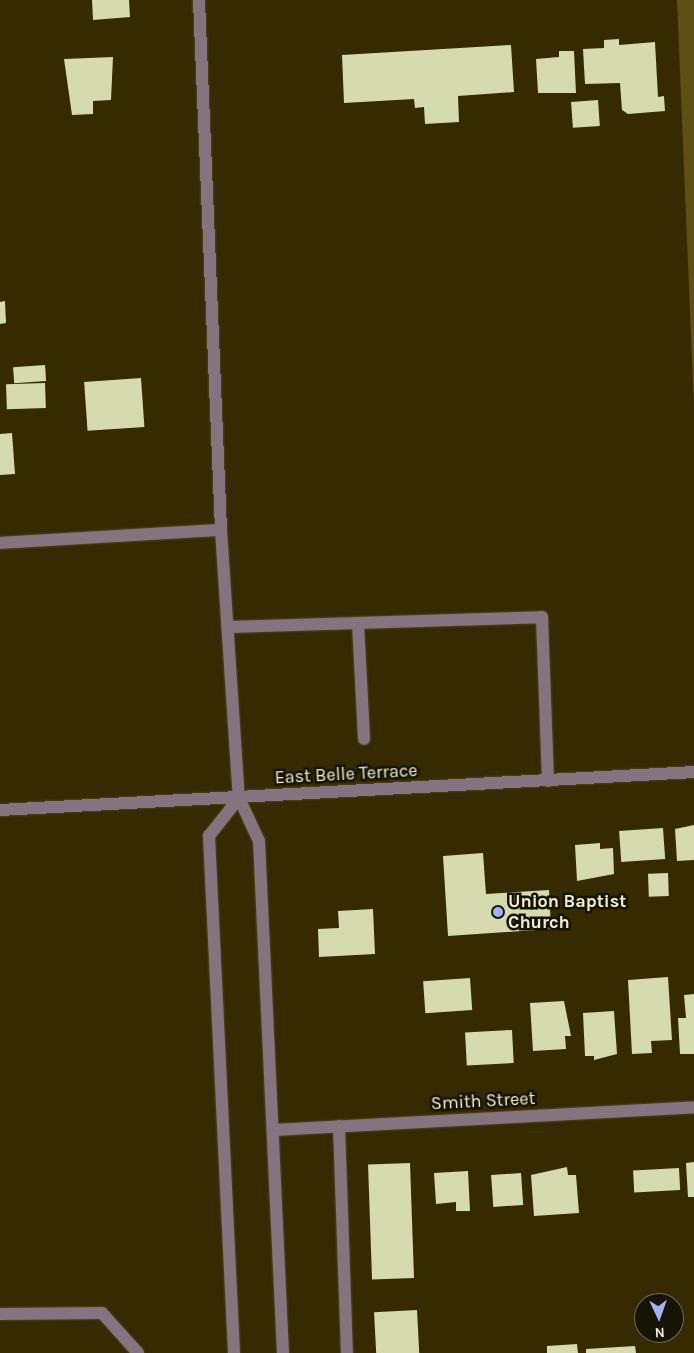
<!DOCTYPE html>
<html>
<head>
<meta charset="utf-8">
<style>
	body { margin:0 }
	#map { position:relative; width:694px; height:1353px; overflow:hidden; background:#352a00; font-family:Karla,sans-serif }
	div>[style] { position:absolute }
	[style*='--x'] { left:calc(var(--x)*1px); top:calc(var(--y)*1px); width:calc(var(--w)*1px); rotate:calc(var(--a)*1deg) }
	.green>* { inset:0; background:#5e4f15 }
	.building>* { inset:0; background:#d5dbae; transform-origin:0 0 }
	.roads { filter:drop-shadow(0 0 1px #4f451e) drop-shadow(0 0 1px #4f451e) }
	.minor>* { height:12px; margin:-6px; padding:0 6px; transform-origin:6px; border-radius:6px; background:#847480 }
	.dots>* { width:14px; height:14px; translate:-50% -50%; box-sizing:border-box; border:2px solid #181404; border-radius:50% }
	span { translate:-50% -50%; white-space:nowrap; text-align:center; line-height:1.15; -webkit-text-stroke:5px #181404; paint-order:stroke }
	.street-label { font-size:18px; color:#f2ebd5 }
	.poi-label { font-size:18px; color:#f2ebd5; font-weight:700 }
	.left { translate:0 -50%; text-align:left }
	.north { position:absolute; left:634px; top:1293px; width:50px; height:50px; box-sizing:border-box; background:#181404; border:1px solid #6f6a58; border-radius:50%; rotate:177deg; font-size:14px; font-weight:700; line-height:20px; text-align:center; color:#f2ebd5 }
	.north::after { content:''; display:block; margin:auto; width:18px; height:22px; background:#a2b2fd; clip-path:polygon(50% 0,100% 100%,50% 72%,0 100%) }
</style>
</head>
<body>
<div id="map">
	<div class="green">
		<i style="clip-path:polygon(677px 0,694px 0,694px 409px)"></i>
	</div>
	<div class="building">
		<i style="clip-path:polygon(92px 0,129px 0,130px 17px,93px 20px)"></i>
		<i style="clip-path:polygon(619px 39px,619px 45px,655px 42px,658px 97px,664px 96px,665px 111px,628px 114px,622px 110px,620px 83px,585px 84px,583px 49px,604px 48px,604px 40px)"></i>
		<i style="clip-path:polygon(511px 45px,514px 92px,458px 96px,459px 122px,425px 124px,424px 107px,415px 108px,414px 99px,344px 103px,342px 55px)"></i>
		<i style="clip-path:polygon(559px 51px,574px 51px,576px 93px,538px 93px,536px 59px,559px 57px)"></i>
		<i style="clip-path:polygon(113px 57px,111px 100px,93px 101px,93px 114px,72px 115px,64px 59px)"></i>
		<i style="left:598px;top:100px;width:26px;height:27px;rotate:86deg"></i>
		<i style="clip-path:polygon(5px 301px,6px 323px,0 324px,0 302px)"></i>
		<i style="left:45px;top:365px;width:16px;height:32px;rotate:86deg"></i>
		<i style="left:141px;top:378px;width:49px;height:57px;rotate:86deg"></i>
		<i style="left:45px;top:383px;width:25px;height:39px;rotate:88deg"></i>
		<i style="clip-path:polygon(12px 433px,15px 474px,0 475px,0 434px)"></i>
		<i style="clip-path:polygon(694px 825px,694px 860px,677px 861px,675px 829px)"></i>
		<i style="left:663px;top:828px;width:31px;height:44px;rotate:86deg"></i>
		<i style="clip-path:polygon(600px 843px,600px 849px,613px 848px,614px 874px,577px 881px,575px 845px)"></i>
		<i style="clip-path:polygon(483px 853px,486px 894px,549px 890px,551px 929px,448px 936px,443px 856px)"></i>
		<i style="left:668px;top:873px;width:23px;height:20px;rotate:88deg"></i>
		<i style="clip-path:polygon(373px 909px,375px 954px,319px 957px,318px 929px,339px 928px,338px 911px)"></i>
		<i style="clip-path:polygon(668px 977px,672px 1040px,651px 1041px,652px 1053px,632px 1054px,628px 980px)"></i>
		<i style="left:470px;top:978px;width:32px;height:47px;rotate:86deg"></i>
		<i style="clip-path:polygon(694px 994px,694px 1054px,680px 1054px,678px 1018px,686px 1018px,684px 995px)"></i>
		<i style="clip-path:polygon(564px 1001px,571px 1036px,565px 1036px,566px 1049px,533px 1051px,530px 1003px)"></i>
		<i style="clip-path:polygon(614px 1011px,617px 1054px,594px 1060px,594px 1056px,585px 1056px,583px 1013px)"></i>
		<i style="left:512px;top:1030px;width:33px;height:47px;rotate:87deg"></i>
		<i style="clip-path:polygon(694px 1162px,694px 1197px,688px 1197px,686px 1163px)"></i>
		<i style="left:410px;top:1163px;width:115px;height:42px;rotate:88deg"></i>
		<i style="clip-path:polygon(567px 1167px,568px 1175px,576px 1175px,579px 1213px,534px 1216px,531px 1175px)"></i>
		<i style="left:679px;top:1168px;width:22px;height:46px;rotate:87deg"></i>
		<i style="clip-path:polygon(468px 1171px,470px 1211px,456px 1211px,456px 1202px,436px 1204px,434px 1173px)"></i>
		<i style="left:521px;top:1173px;width:32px;height:30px;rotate:86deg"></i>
		<i style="left:417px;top:1310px;width:43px;height:43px;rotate:87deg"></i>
		<i style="clip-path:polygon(577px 1344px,578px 1353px,547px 1353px,547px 1346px)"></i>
		<i style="clip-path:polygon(635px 1346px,636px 1353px,586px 1353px,586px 1349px)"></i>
	</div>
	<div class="roads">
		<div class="minor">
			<i style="--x:199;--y:0;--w:530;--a:87.62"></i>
			<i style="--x:221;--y:530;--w:269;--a:86.2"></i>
			<i style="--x:239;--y:798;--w:47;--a:65.1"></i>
			<i style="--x:259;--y:841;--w:513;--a:87.32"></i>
			<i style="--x:0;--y:543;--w:221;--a:-3.4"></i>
			<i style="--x:358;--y:623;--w:116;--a:87"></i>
			<i style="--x:228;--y:627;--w:314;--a:-1.8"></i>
			<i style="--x:542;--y:617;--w:164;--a:87.9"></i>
			<i style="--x:0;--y:810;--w:695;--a:-3.13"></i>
			<i style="--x:339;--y:1126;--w:227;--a:88"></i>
			<i style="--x:275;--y:1130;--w:420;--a:-3.1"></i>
			<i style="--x:0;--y:1314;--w:102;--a:-0.6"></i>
			<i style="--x:102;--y:1313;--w:54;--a:48"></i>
			<i style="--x:234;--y:1353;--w:518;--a:-92.77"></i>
			<i style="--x:209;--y:836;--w:48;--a:-51.7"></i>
		</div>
	</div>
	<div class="dots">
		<i style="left:498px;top:912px;background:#a2b2fd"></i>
	</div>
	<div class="street-label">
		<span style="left:346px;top:774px;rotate:-3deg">East Belle Terrace</span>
		<span style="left:483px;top:1101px;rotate:-3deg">Smith Street</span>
	</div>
	<div class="poi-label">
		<span class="left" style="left:508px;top:912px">Union Baptist<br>Church</span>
	</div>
	<div class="north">N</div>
</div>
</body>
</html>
